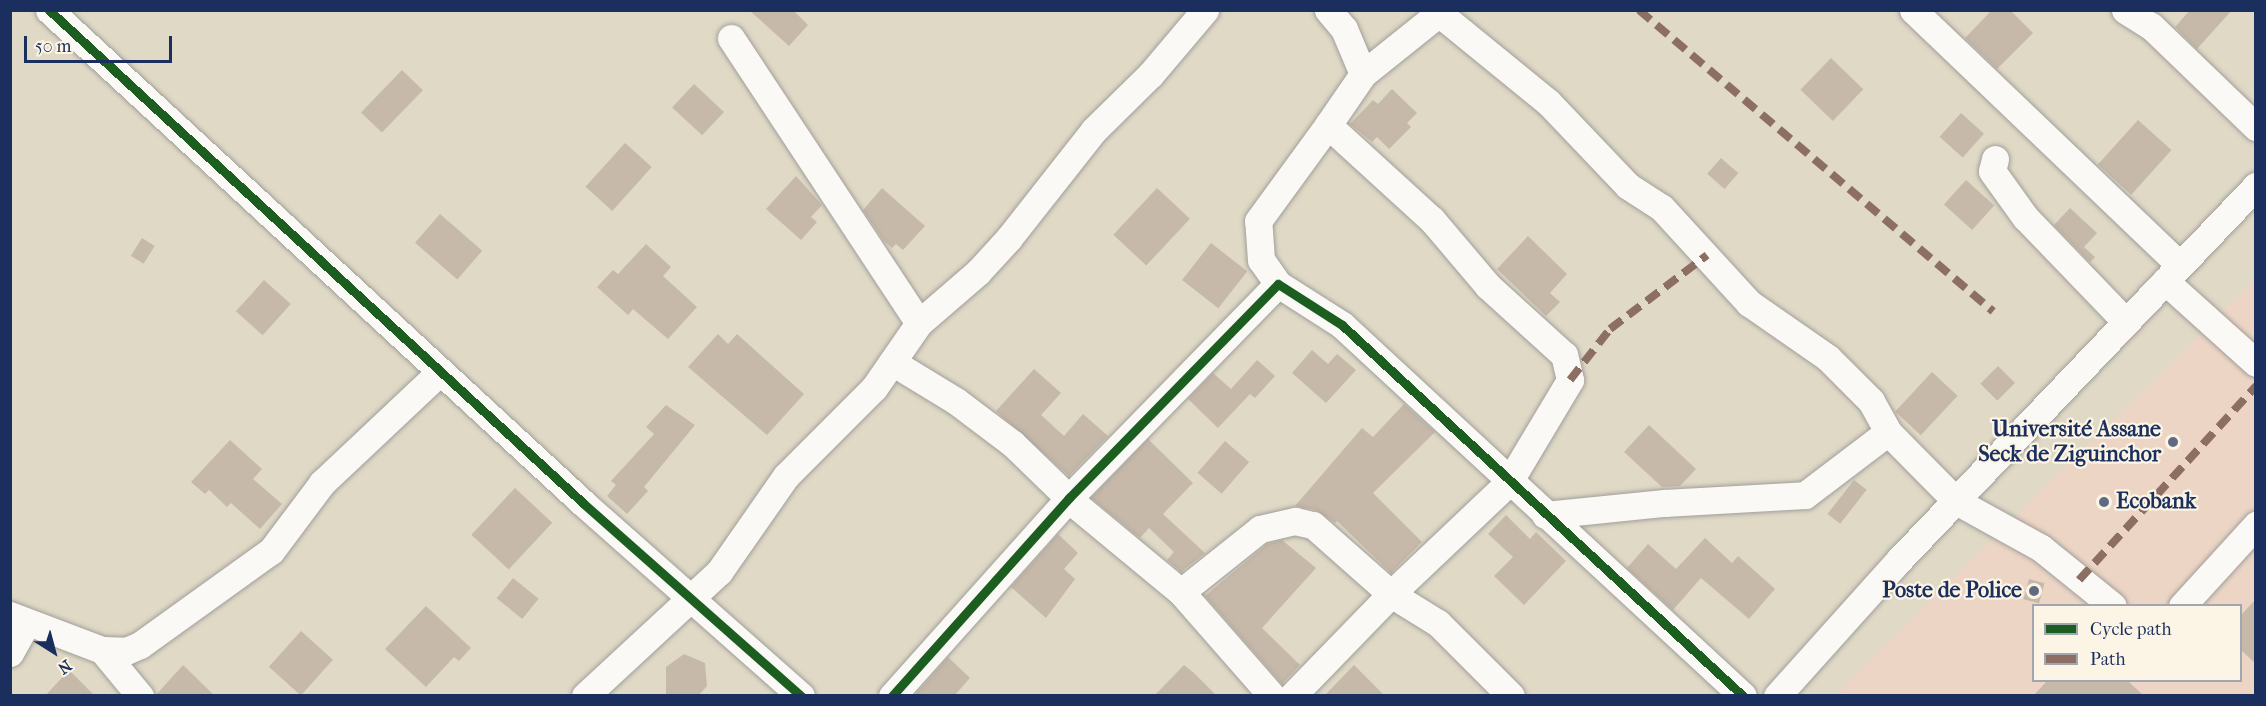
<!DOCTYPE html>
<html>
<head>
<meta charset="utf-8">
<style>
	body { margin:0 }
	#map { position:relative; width:2266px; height:706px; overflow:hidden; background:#e0d9c6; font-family:"IM FELL French Canon",serif }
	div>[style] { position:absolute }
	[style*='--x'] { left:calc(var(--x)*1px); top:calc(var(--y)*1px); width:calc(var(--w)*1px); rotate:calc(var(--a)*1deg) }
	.built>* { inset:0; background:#ecd5c5 }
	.building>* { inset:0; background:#c7b9a9; transform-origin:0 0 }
	.roads { filter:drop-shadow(0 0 2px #a19f9a) drop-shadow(0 0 2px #a19f9a) }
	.minor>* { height:27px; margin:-13.5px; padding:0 13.5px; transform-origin:13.5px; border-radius:13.5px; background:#faf9f6 }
	.quiet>* { height:8px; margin-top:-4px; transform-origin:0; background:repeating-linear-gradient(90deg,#8d6e63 0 15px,transparent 0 23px) }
	.cycleway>* { height:9px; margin:-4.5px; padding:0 4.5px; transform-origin:4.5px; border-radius:4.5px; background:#1b5e20 }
	.dots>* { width:16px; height:16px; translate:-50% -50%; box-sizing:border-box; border:3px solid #fcf5e5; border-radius:50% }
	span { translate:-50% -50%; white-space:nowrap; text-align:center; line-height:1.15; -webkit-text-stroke:4.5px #fcf5e5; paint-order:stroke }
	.poi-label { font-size:22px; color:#1b2f5e; font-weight:700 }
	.right { translate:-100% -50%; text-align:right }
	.left { translate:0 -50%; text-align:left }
	.frame { position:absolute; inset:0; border:12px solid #1b2f5e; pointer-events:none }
	.legend { position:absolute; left:2032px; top:604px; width:210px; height:78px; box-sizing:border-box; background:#fcf5e5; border:2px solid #a2a6af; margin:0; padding:8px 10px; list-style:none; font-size:18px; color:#1b2f5e }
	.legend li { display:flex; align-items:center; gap:12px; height:30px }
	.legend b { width:30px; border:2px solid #a2a6af }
	.north { position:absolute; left:24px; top:622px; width:60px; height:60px; -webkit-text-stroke:4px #fcf5e5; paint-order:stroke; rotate:144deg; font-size:16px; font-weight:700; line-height:24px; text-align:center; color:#1b2f5e }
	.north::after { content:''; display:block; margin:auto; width:21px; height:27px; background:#1b2f5e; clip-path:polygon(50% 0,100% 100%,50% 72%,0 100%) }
	.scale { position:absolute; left:24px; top:36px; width:148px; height:27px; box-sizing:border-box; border:3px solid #1b2f5e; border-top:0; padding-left:8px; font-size:18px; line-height:21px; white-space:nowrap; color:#1b2f5e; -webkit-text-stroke:4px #fcf5e5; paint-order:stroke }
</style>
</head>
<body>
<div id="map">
	<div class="built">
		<i style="clip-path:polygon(evenodd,2255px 279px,2255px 695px,1835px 695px,2255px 279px,2034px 606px,2240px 606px,2240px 680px,2034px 680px,2034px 606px)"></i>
	</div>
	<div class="building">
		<i style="clip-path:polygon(749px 10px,793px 10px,808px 25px,789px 46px)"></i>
		<i style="clip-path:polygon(1992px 10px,2010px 10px,2033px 33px,1997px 69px,1965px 38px)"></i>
		<i style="clip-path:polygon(2190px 10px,2232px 10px,2197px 49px,2175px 27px)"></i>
		<i style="left:1831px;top:58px;width:45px;height:44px;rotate:44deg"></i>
		<i style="left:402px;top:70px;width:29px;height:59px;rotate:44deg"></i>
		<i style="left:694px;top:84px;width:41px;height:32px;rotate:43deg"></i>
		<i style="clip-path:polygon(1392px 89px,1417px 113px,1407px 123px,1411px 127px,1389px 149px,1377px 137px,1372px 142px,1350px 124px,1373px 100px,1378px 104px)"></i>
		<i style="left:1961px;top:113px;width:31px;height:32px;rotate:42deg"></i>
		<i style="left:2138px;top:120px;width:45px;height:60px;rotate:42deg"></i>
		<i style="left:625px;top:143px;width:36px;height:59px;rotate:42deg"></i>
		<i style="left:1721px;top:158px;width:23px;height:21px;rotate:41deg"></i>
		<i style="clip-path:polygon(796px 176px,822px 205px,811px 217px,817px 222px,801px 240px,766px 209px)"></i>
		<i style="left:1966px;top:180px;width:38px;height:33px;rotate:42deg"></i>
		<i style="clip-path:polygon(882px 188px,925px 226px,903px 250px,896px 244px,892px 248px,884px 241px,863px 210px)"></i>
		<i style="left:1157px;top:188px;width:45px;height:64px;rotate:43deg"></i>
		<i style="clip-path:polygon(2070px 208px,2097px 233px,2084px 247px,2095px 257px,2090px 262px,2054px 225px)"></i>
		<i style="left:440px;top:214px;width:56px;height:38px;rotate:41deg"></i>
		<i style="clip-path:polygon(1528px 236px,1567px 274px,1550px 293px,1560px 302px,1546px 316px,1497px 269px)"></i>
		<i style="left:142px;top:238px;width:15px;height:21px;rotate:32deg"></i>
		<i style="left:1211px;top:243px;width:46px;height:47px;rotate:38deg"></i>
		<i style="clip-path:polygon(646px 244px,671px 267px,663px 276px,697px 307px,668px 339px,633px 309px,628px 315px,597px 287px,613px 270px,618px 274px)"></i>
		<i style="left:264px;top:280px;width:36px;height:42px;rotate:42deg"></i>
		<i style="clip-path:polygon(718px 334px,728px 344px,737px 334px,804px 394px,767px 435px,688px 367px)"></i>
		<i style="clip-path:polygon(1312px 350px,1328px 364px,1337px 354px,1356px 370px,1326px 403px,1292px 373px)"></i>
		<i style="clip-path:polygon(1257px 360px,1275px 376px,1255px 398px,1250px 394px,1218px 428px,1188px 399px,1213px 373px,1231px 389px)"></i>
		<i style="left:1998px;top:366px;width:24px;height:25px;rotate:45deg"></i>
		<i style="clip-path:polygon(1034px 369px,1061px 393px,1041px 415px,1064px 436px,1083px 414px,1108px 436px,1069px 476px,996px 411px)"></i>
		<i style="left:1932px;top:372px;width:35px;height:54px;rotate:43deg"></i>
		<i style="clip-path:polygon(1404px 404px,1435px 432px,1373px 493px,1422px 542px,1391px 573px,1337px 521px,1335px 523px,1316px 510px,1295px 506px,1362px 428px,1373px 437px)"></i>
		<i style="clip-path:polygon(666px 405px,695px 425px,644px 487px,648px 491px,627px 514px,607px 496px,616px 485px,611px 481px,654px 434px,646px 427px)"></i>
		<i style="clip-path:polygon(1649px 425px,1696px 469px,1680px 486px,1662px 487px,1624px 452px)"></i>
		<i style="clip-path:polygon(1148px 439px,1193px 483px,1163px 514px,1205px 553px,1181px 572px,1167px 560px,1174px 552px,1149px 528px,1140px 538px,1091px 498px)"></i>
		<i style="clip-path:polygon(230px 440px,262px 469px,253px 479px,282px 504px,260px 529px,231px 503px,227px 507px,209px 490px,205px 494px,191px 482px)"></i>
		<i style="left:1225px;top:441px;width:32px;height:42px;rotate:41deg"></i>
		<i style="left:1854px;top:480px;width:16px;height:43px;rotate:38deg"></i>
		<i style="left:515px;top:488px;width:51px;height:64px;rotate:43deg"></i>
		<i style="clip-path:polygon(1506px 515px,1530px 539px,1536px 532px,1566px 561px,1524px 605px,1494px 576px,1513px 557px,1488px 534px)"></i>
		<i style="clip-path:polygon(1058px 534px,1078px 553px,1064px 569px,1075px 579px,1046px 618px,1011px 587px)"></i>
		<i style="clip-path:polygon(1705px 538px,1732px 563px,1738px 556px,1775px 589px,1749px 619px,1701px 578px,1673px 610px,1627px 568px,1648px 544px,1676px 569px)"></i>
		<i style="clip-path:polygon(1282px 540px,1316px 568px,1262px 628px,1300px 665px,1282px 684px,1205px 596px,1267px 544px)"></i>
		<i style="left:513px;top:578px;width:33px;height:26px;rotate:39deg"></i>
		<i style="left:2029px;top:579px;width:16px;height:21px;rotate:15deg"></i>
		<i style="clip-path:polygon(2256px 599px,2256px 664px,2241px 650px,2241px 615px)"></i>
		<i style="clip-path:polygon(426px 606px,471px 648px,459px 661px,454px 657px,426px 687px,385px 649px)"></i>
		<i style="left:301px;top:631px;width:43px;height:48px;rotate:42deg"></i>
		<i style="clip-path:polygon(684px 654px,705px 663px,707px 686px,698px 696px,666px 696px,666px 667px)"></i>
		<i style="clip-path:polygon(948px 657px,970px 678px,954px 696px,914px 696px)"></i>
		<i style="clip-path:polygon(183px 665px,215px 696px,155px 696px)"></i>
		<i style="clip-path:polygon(1184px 665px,1194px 673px,1217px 696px,1154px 696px)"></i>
		<i style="clip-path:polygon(1354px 665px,1385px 696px,1324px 696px)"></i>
		<i style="clip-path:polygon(69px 670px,95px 696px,45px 696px)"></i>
		<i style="clip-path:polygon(2047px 681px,2128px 681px,2144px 696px,2033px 696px)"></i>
	</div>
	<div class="roads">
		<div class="minor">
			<i style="--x:49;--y:10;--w:727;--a:42.71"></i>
			<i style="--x:583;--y:503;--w:291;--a:41.5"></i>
			<i style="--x:1435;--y:10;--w:146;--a:39.2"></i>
			<i style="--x:1548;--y:102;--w:116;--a:46.4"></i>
			<i style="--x:1628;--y:186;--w:40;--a:32.9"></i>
			<i style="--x:1662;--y:208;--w:129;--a:47.5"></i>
			<i style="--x:1749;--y:303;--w:96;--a:34.8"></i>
			<i style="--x:1828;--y:358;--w:61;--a:45"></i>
			<i style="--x:1871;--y:401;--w:35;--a:61"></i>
			<i style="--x:1888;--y:432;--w:97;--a:45.4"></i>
			<i style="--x:1956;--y:501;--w:97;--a:28.9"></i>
			<i style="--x:2041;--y:548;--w:92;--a:38.9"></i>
			<i style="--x:1913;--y:10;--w:369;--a:43.7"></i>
			<i style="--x:2125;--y:10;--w:31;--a:32"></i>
			<i style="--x:2151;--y:26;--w:146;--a:43.9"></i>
			<i style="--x:731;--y:38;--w:341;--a:56.6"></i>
			<i style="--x:1363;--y:74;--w:96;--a:-38.7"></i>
			<i style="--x:1995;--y:159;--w:12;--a:104"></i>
			<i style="--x:1992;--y:171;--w:57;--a:54.3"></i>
			<i style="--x:2025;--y:217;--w:144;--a:46.1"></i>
			<i style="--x:2165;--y:281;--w:122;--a:42"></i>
			<i style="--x:1278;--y:284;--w:29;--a:-125"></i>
			<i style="--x:1261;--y:260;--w:39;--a:-94"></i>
			<i style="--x:1258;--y:221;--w:119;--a:-53.9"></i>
			<i style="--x:892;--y:362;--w:75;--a:31.4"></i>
			<i style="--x:956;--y:401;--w:71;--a:37"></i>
			<i style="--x:1013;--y:444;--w:89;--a:44.1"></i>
			<i style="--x:1077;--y:506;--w:135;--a:39.6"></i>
			<i style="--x:1181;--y:592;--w:138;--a:48.8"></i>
			<i style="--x:1545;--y:515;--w:120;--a:-5.8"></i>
			<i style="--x:1664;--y:503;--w:141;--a:-3.2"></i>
			<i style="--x:1805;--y:495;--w:104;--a:-37.2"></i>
			<i style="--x:1181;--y:592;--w:101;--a:-38.6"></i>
			<i style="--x:1260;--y:529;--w:36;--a:-13"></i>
			<i style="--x:1295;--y:521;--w:18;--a:13"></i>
			<i style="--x:1313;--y:525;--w:104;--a:41.5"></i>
			<i style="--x:1391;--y:594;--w:163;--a:-43.5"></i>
			<i style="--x:1509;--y:482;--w:119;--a:-59.1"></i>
			<i style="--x:1570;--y:380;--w:26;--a:-103"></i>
			<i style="--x:1564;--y:355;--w:103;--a:-137.8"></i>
			<i style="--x:1488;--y:286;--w:87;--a:-130.3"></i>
			<i style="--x:1432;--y:220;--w:141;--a:-137.6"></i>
			<i style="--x:1328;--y:125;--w:62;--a:-55.5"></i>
			<i style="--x:1363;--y:74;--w:49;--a:-112.9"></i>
			<i style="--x:1344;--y:29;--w:25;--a:-130"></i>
			<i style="--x:2182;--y:606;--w:110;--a:-47.6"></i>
			<i style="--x:10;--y:615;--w:98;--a:20.8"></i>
			<i style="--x:102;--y:650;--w:24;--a:2"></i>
			<i style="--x:126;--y:651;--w:15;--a:-23"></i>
			<i style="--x:140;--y:645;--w:161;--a:-35.7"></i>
			<i style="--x:271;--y:551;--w:85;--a:-53.1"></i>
			<i style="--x:322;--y:483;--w:163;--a:-43.3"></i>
			<i style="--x:102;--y:650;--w:60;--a:50.4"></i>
			<i style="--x:10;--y:653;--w:33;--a:-61"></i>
			<i style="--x:585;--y:696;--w:183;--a:-42.8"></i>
			<i style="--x:719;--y:572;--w:117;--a:-55.1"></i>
			<i style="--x:786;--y:476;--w:124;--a:-45"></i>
			<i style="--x:874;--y:388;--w:79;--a:-55.3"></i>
			<i style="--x:919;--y:323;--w:78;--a:-40.8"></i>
			<i style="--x:978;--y:272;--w:46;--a:-47.6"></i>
			<i style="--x:1009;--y:238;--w:137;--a:-51.8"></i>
			<i style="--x:1094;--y:130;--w:80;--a:-44.5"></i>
			<i style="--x:1151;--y:74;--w:84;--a:-49.8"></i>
			<i style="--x:892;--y:696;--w:266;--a:-48.2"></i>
			<i style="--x:1069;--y:498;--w:299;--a:-45.7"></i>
			<i style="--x:1278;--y:284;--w:76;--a:32.6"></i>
			<i style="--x:1342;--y:325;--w:546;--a:42.77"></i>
			<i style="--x:1292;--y:696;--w:142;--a:-45.9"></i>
			<i style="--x:1391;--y:594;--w:55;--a:31.7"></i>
			<i style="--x:1438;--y:623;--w:103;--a:45"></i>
			<i style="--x:1777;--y:696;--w:184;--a:-48.1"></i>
			<i style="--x:1900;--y:559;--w:516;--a:-46.34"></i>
		</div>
	</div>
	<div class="quiet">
		<i style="--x:1639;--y:10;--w:465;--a:40.4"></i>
		<i style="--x:1570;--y:380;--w:65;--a:-51.9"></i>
		<i style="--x:1610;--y:329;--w:122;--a:-37.3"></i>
		<i style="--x:2079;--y:580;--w:263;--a:-47.6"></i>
	</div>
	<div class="cycleway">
		<i style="--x:49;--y:10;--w:727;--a:42.71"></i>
		<i style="--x:583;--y:503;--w:291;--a:41.5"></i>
		<i style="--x:892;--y:696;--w:266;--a:-48.2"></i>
		<i style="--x:1069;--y:498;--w:299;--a:-45.7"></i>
		<i style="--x:1278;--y:284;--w:76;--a:32.6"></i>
		<i style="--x:1342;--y:325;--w:546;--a:42.77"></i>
	</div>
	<div class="dots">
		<i style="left:2173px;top:442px;background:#606a82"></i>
		<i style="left:2104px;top:502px;background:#606a82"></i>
		<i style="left:2034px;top:591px;background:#606a82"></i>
	</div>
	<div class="poi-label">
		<span class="right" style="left:2161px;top:442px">Université Assane<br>Seck de Ziguinchor</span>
		<span class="left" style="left:2116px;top:502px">Ecobank</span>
		<span class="right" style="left:2022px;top:591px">Poste de Police</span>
	</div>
	<div class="frame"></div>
	<ul class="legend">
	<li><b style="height:8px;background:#1b5e20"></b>Cycle path</li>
	<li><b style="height:8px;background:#8d6e63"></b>Path</li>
	</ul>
	<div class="north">N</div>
	<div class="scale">50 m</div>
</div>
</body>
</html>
